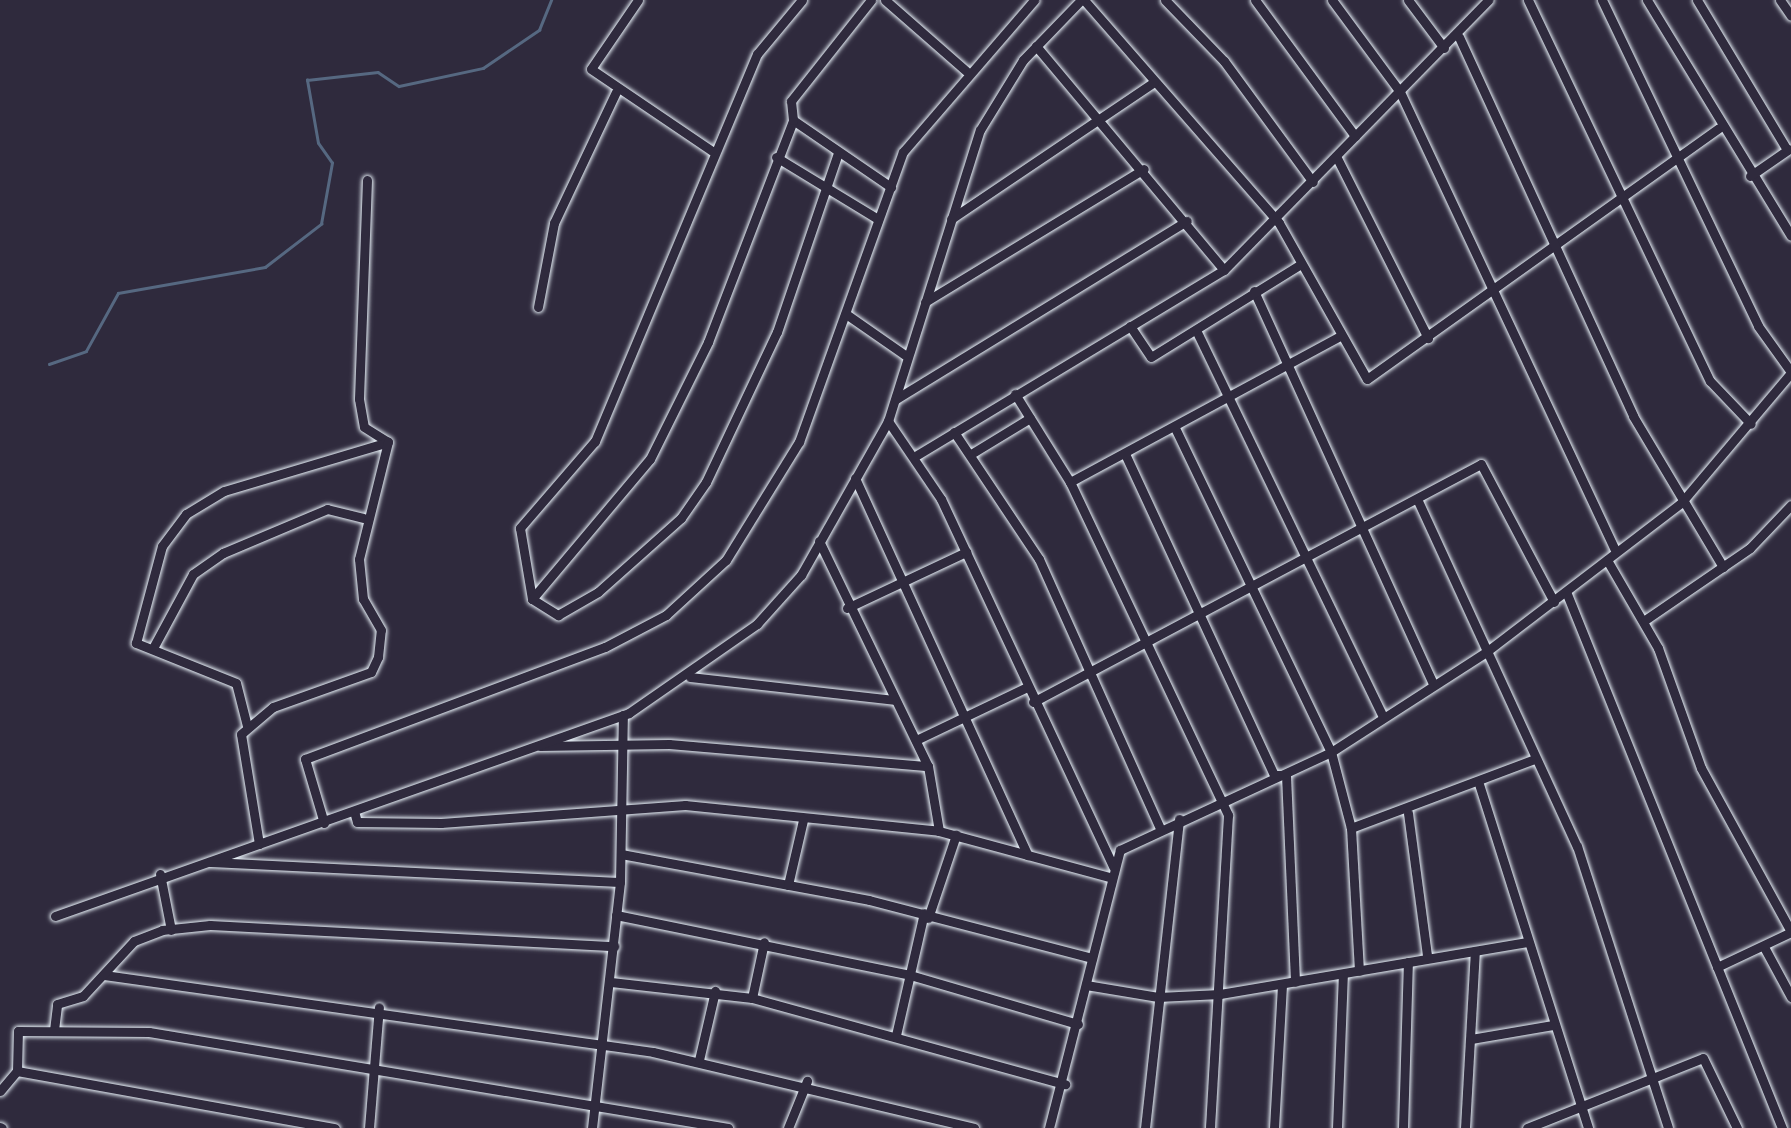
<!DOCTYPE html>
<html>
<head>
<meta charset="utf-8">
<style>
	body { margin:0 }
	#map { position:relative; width:1791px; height:1128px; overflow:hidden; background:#2f2a3d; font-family:"Balsamiq Sans",sans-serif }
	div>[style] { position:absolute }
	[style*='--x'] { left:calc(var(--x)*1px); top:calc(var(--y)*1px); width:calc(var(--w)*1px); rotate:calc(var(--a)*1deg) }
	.stream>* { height:2.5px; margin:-1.25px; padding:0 1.25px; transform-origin:1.25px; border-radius:1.25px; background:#566881 }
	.roads { filter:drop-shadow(0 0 2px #e8f1f8) drop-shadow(0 0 2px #e8f1f8) }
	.street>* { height:9px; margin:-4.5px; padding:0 4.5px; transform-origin:4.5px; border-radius:4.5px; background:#2f2a3d }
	span { translate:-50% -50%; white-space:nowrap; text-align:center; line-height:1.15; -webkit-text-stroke:8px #2f2a3d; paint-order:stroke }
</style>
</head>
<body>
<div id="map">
	<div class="stream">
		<i style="--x:49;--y:364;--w:39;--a:-19"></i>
		<i style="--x:86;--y:351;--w:66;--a:-61.1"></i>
		<i style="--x:118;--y:293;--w:149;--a:-10"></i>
		<i style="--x:265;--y:267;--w:71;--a:-37.5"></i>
		<i style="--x:321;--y:224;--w:62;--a:-79.8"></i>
		<i style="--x:332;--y:163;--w:24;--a:-125"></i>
		<i style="--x:318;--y:143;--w:64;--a:-99.9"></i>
		<i style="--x:307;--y:80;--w:71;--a:-6.4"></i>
		<i style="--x:378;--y:72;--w:25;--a:34"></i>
		<i style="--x:399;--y:86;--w:86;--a:-12.1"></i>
		<i style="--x:483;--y:68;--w:68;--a:-34.2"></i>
		<i style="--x:539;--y:30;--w:32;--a:-68"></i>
	</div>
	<div class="roads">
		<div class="street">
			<i style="--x:638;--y:0;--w:83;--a:124.3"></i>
			<i style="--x:591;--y:69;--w:146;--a:34.1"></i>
			<i style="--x:802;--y:0;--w:70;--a:129.8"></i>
			<i style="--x:757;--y:54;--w:420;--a:112.7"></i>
			<i style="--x:595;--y:441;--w:115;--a:130.8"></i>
			<i style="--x:520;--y:528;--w:72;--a:80.4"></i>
			<i style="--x:532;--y:599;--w:31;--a:32"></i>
			<i style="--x:558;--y:615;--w:46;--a:-29.9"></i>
			<i style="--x:598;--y:592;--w:111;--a:-41.7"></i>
			<i style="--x:681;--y:518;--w:44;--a:-55.2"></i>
			<i style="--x:706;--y:482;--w:166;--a:-64.7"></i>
			<i style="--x:777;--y:332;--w:189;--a:-71.2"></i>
			<i style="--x:885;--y:0;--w:108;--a:41.2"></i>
			<i style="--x:1084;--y:0;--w:296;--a:48.8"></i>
			<i style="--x:1279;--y:223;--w:179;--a:60.6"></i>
			<i style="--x:1367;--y:379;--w:432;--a:-35.5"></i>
			<i style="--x:1165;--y:0;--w:85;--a:46"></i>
			<i style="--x:1224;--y:61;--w:150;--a:53.7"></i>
			<i style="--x:1255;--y:0;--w:169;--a:53.7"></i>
			<i style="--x:1332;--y:0;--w:114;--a:53.5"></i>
			<i style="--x:1400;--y:92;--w:508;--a:64.85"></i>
			<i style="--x:1408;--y:0;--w:60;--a:53.1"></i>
			<i style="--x:1528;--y:0;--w:422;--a:64.5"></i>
			<i style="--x:1710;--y:381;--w:59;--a:46.4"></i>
			<i style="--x:1602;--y:0;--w:361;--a:64.4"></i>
			<i style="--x:1758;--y:326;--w:57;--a:54.3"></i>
			<i style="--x:1647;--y:0;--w:276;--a:58.6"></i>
			<i style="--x:1697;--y:0;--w:175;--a:59"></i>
			<i style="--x:1780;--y:0;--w:19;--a:55"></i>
			<i style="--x:1459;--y:37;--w:417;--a:65.3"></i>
			<i style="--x:1633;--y:416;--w:176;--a:59.2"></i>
			<i style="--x:1036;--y:46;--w:292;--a:50"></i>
			<i style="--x:793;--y:120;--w:119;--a:34.4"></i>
			<i style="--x:776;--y:157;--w:119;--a:31.3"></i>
			<i style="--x:1337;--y:158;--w:202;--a:63.2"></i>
			<i style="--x:1750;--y:176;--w:47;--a:-34.7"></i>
			<i style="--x:367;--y:180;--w:219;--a:92.1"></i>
			<i style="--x:359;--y:399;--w:28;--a:80"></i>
			<i style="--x:364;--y:427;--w:28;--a:32"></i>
			<i style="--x:951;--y:219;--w:245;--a:-34"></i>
			<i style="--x:1254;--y:291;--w:431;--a:65.5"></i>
			<i style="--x:925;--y:302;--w:256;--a:-31.3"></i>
			<i style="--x:538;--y:307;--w:86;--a:-79.2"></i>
			<i style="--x:554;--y:223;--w:145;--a:-64.7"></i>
			<i style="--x:846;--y:314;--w:72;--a:34.8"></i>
			<i style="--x:1130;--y:326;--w:37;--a:56"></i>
			<i style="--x:1151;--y:357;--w:176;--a:-31.8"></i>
			<i style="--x:1196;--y:330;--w:429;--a:64.2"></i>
			<i style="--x:1015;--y:394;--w:104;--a:58"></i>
			<i style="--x:1070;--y:482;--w:369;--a:64.6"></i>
			<i style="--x:1228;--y:815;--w:314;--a:93.3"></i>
			<i style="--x:896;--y:399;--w:341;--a:-31.5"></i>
			<i style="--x:888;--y:421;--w:94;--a:55.8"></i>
			<i style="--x:941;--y:499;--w:406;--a:64.9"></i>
			<i style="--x:1176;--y:430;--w:357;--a:64.3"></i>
			<i style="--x:1331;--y:752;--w:79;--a:75.3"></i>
			<i style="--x:1351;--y:828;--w:143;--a:86.8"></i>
			<i style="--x:954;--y:432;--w:153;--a:56.2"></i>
			<i style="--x:1039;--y:559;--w:295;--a:65.8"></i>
			<i style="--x:971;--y:454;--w:69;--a:-31.4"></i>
			<i style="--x:917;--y:455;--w:358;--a:-31.1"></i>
			<i style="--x:1224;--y:270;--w:378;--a:-45.6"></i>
			<i style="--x:1126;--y:456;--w:352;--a:65.1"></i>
			<i style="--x:1274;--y:775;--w:12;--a:0"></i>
			<i style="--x:1286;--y:775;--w:207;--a:87.5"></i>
			<i style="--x:855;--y:478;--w:415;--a:65.4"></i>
			<i style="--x:1070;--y:482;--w:307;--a:-28.4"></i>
			<i style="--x:1418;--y:501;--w:380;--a:65.3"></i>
			<i style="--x:1577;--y:846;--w:296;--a:72.1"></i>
			<i style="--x:819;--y:541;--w:250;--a:64.2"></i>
			<i style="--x:928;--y:766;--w:66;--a:80.4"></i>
			<i style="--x:1607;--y:560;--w:102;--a:59.9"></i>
			<i style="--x:1658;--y:648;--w:127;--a:70.3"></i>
			<i style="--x:1701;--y:768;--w:187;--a:61.2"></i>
			<i style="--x:1567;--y:594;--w:576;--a:68.07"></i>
			<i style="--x:532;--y:599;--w:183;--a:-49.9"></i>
			<i style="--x:650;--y:459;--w:131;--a:-63.6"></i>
			<i style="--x:708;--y:342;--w:238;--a:-69"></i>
			<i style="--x:793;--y:120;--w:19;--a:-96"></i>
			<i style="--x:791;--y:101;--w:129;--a:-51.6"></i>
			<i style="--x:847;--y:608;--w:132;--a:-25.2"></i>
			<i style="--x:1645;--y:620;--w:127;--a:-34.4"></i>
			<i style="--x:1750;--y:548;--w:59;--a:-46.4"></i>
			<i style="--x:153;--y:648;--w:84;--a:-61.6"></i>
			<i style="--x:193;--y:574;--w:37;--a:-35"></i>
			<i style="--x:223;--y:553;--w:113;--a:-22.9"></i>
			<i style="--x:327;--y:509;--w:37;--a:14"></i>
			<i style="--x:690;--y:677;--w:205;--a:6.4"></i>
			<i style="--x:1033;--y:702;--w:507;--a:-27.98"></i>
			<i style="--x:1481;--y:464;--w:156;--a:62.1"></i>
			<i style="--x:247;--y:726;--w:44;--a:-104.3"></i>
			<i style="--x:236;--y:683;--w:108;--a:-158.2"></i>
			<i style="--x:136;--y:643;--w:100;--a:-75"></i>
			<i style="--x:162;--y:546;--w:40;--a:-53"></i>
			<i style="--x:186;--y:514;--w:44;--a:-31.2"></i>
			<i style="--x:224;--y:491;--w:171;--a:-16.6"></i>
			<i style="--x:916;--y:740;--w:123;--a:-25.5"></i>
			<i style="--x:540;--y:746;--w:129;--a:-0.9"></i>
			<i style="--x:669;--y:744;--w:260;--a:4.9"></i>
			<i style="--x:1479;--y:784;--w:361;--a:72.4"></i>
			<i style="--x:354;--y:811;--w:11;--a:75"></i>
			<i style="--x:357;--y:822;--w:84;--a:0.7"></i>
			<i style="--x:441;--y:823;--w:245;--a:-4.2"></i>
			<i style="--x:685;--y:805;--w:255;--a:5.8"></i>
			<i style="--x:939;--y:831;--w:177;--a:15.1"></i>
			<i style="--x:1408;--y:813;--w:144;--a:82.4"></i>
			<i style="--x:324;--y:823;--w:67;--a:-106.5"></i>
			<i style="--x:305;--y:759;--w:320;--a:-20.5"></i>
			<i style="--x:605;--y:647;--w:69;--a:-27.7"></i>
			<i style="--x:666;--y:615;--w:81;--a:-42.5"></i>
			<i style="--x:726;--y:560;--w:139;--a:-58.3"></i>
			<i style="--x:799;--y:442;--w:308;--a:-70.3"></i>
			<i style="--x:903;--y:152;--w:201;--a:-49.2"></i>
			<i style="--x:1351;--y:828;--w:197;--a:-20.6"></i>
			<i style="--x:259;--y:844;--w:111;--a:-99.3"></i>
			<i style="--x:241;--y:734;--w:42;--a:-40.2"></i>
			<i style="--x:273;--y:707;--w:104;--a:-19.7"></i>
			<i style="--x:371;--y:672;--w:17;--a:-65"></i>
			<i style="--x:378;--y:657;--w:27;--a:-84"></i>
			<i style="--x:381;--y:630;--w:36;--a:-120"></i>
			<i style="--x:363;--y:599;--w:40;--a:-95.7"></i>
			<i style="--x:359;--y:559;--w:121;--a:-76.1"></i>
			<i style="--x:621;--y:854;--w:252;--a:10.5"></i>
			<i style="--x:869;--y:900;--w:230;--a:14.6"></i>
			<i style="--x:210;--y:862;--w:410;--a:2.8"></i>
			<i style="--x:160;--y:874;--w:57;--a:78.9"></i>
			<i style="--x:788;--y:885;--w:67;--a:-77"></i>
			<i style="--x:616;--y:915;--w:300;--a:11.5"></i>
			<i style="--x:910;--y:975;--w:175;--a:16.3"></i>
			<i style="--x:55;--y:916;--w:609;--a:-19.48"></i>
			<i style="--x:629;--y:713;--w:156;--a:-34.8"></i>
			<i style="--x:757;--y:624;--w:66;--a:-48.1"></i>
			<i style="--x:801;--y:575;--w:177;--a:-60.5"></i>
			<i style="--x:888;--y:421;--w:305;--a:-72.5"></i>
			<i style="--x:980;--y:130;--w:82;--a:-58.4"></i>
			<i style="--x:1023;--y:60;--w:83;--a:-46"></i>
			<i style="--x:928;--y:918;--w:88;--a:-71.4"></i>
			<i style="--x:1764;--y:947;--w:57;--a:61.6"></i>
			<i style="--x:1717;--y:967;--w:82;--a:-25.3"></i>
			<i style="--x:104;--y:975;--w:554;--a:7.98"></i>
			<i style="--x:653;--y:1052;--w:330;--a:13.3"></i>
			<i style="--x:611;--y:982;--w:142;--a:6.5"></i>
			<i style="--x:752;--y:998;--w:325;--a:15.4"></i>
			<i style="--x:1086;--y:985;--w:73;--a:9.5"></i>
			<i style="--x:1158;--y:997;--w:62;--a:-2.8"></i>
			<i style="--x:1220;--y:994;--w:310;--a:-9.6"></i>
			<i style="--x:752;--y:998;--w:57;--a:-77.9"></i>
			<i style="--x:54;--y:1030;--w:26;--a:-83"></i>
			<i style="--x:57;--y:1004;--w:27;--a:-17"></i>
			<i style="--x:83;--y:996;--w:75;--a:-47.2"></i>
			<i style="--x:134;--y:941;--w:30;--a:-21"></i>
			<i style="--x:162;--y:930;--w:48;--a:-5.9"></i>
			<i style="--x:210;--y:925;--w:405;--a:3"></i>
			<i style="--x:896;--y:1035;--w:125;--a:-77.1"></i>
			<i style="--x:1471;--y:1039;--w:83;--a:-9.7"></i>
			<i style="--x:699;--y:1060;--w:71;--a:-76.9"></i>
			<i style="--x:17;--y:1071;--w:323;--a:10.2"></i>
			<i style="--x:0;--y:1091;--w:26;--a:-50"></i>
			<i style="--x:17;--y:1071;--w:40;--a:-88.6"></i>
			<i style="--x:18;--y:1031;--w:131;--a:0.4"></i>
			<i style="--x:149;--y:1032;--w:587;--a:9.41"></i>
			<i style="--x:0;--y:1127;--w:2;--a:27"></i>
			<i style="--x:369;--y:1128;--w:121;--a:-85.3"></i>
			<i style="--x:592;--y:1128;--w:248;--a:-83.5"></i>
			<i style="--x:620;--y:882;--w:167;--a:-89"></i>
			<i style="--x:788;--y:1128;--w:51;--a:-68"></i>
			<i style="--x:1049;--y:1128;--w:287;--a:-75.7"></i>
			<i style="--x:1120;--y:850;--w:233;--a:-24.9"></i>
			<i style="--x:1331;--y:752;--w:184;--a:-32.8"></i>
			<i style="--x:1486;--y:652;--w:245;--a:-37.4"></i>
			<i style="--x:1681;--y:503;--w:170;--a:-49.8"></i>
			<i style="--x:1145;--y:1128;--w:311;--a:-83.7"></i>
			<i style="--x:1274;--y:1128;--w:143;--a:-86.8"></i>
			<i style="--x:1337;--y:1128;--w:154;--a:-87.8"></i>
			<i style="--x:1403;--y:1128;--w:166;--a:-88.3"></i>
			<i style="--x:1465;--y:1128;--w:177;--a:-86.8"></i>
			<i style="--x:1527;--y:1128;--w:189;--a:-21.7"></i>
			<i style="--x:1703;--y:1058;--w:78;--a:64.1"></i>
		</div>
	</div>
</div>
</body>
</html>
